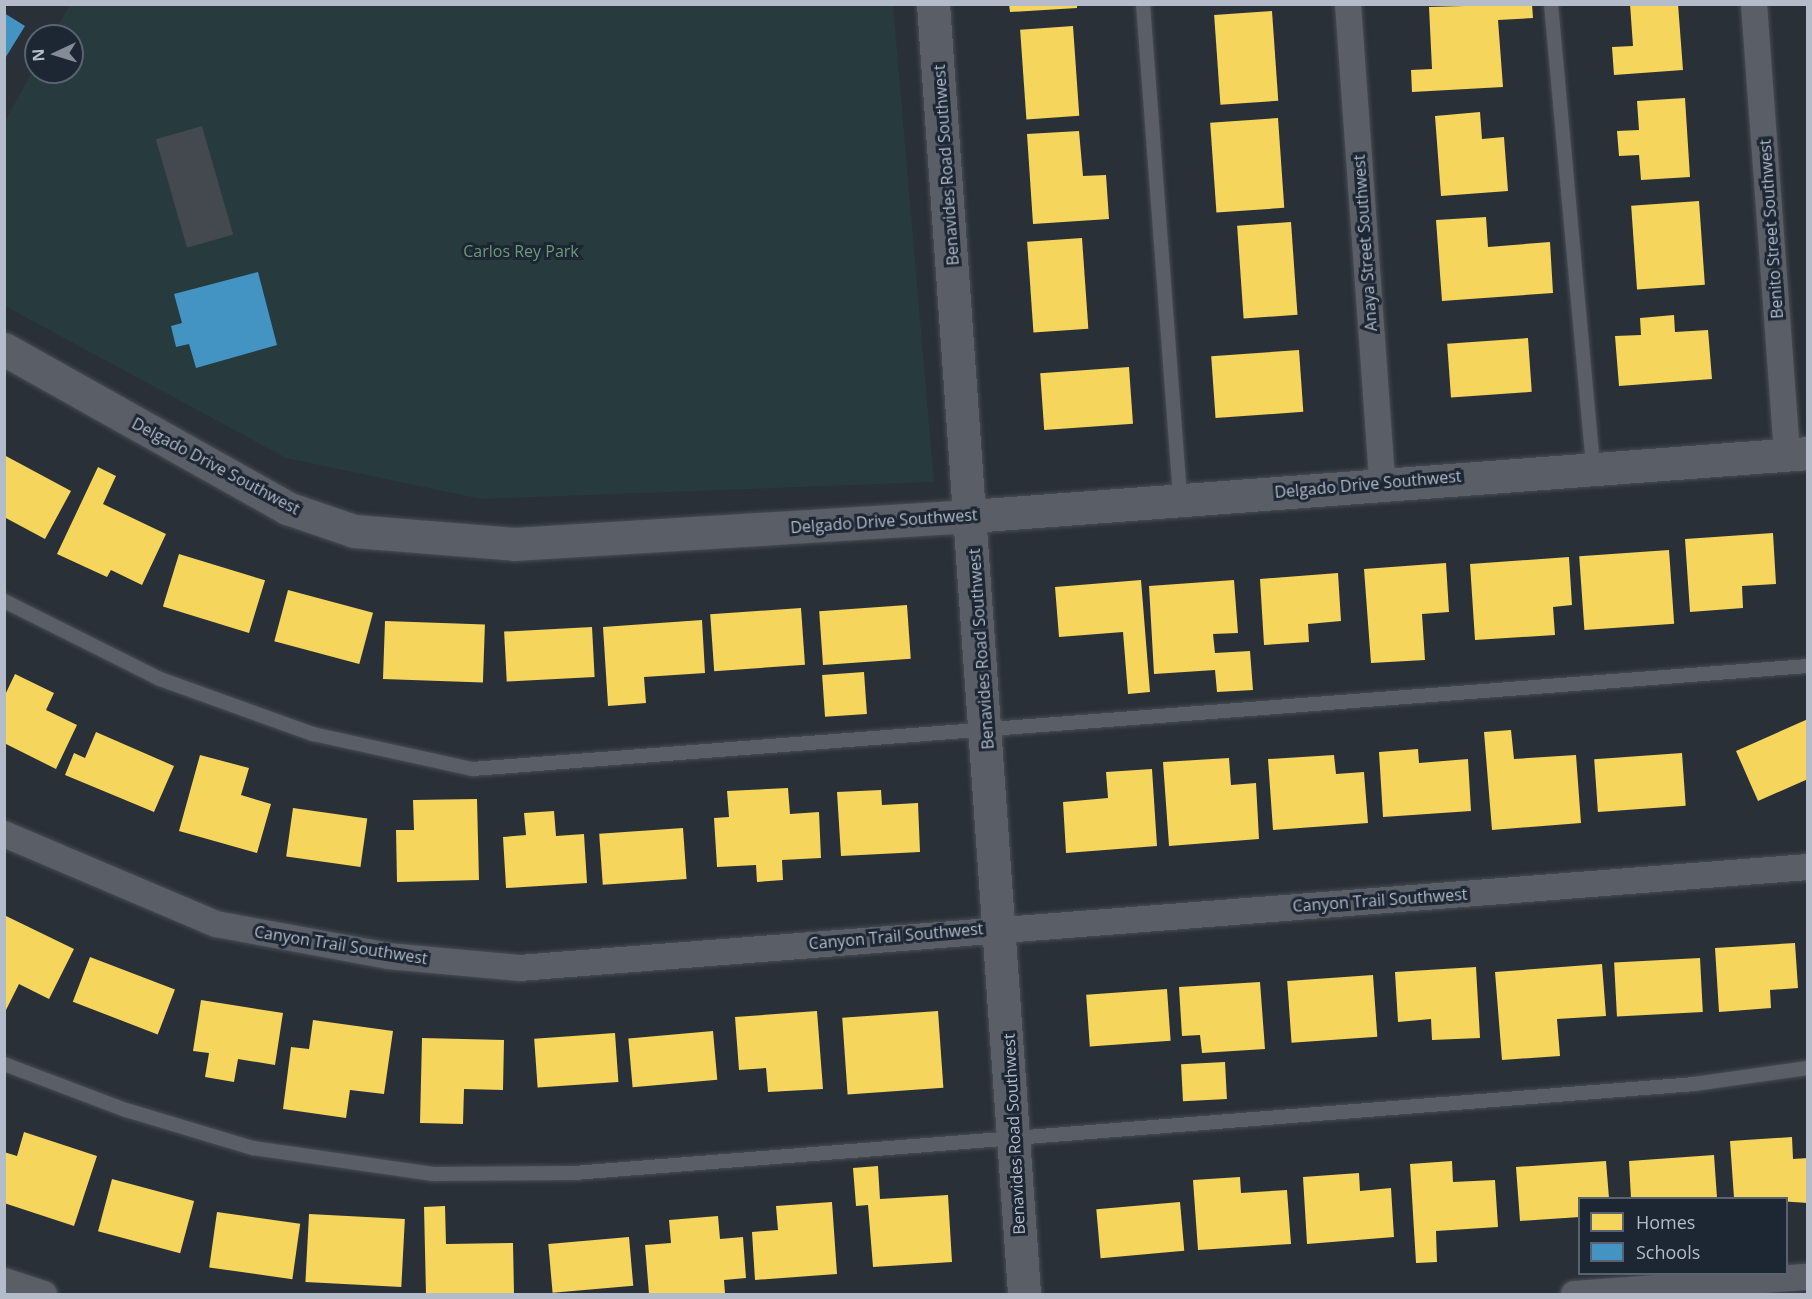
<!DOCTYPE html>
<html>
<head>
<meta charset="utf-8">
<style>
	body { margin:0 }
	#map { position:relative; width:1812px; height:1299px; overflow:hidden; background:#2a3038; font-family:"Open Sans",sans-serif }
	div>[style] { position:absolute }
	[style*='--x'] { left:calc(var(--x)*1px); top:calc(var(--y)*1px); width:calc(var(--w)*1px); rotate:calc(var(--a)*1deg) }
	.green>* { inset:0; background:#273a3e }
	.homes>* { inset:0; background:#f6d55c; transform-origin:0 0 }
	.schools>* { inset:0; background:#4393c3 }
	.building>* { inset:0; background:#444950; transform-origin:0 0 }
	.roads { filter:drop-shadow(0 0 2px #484c53) drop-shadow(0 0 2px #484c53) }
	.service>* { height:14px; margin:-7px; padding:0 7px; transform-origin:7px; border-radius:7px; background:#5a5e66 }
	.minor>* { height:26px; margin:-13px; padding:0 13px; transform-origin:13px; border-radius:13px; background:#5a5e66 }
	.tertiary>* { height:33px; margin:-16.5px; padding:0 16.5px; transform-origin:16.5px; border-radius:16.5px; background:#5a5e66 }
	span { translate:-50% -50%; white-space:nowrap; text-align:center; line-height:1.15; -webkit-text-stroke:6px #1d2633; paint-order:stroke }
	.street-label { font-size:16px; color:#b4bcc9 }
	.park-label { font-size:16px; color:#6b9a76 }
	.frame { position:absolute; inset:0; border:6px solid #b4bcc9; pointer-events:none }
	.legend { position:absolute; left:1578px; top:1197px; width:210px; height:78px; box-sizing:border-box; background:#1d2633; border:2px solid #59626f; margin:0; padding:8px 10px; list-style:none; font-size:18px; color:#b4bcc9 }
	.legend li { display:flex; align-items:center; gap:12px; height:30px }
	.legend b { width:30px; border:2px solid #59626f }
	.north { position:absolute; left:24px; top:24px; width:60px; height:60px; box-sizing:border-box; background:#1d2633; border:2px solid #59626f; border-radius:50%; rotate:266deg; font-size:16px; font-weight:700; line-height:24px; text-align:center; color:#b4bcc9 }
	.north::after { content:''; display:block; margin:auto; width:21px; height:27px; background:#848b96; clip-path:polygon(50% 0,100% 100%,50% 72%,0 100%) }
</style>
</head>
<body>
<div id="map">
	<div class="green">
		<i style="clip-path:polygon(70px 5px,893px 5px,934px 482px,481px 499px,286px 458px,5px 306px,5px 121px,36px 65px,36px 72px,72px 72px,72px 36px,52px 36px)"></i>
	</div>
	<div class="homes">
		<i style="clip-path:polygon(1009px 4px,1077px 4px,1077px 8px,1010px 12px)"></i>
		<i style="clip-path:polygon(1532px 4px,1533px 18px,1498px 20px,1503px 87px,1412px 92px,1411px 70px,1432px 69px,1429px 7px)"></i>
		<i style="clip-path:polygon(1630px 4px,1678px 4px,1683px 70px,1614px 75px,1612px 47px,1633px 46px)"></i>
		<i style="left:1272px;top:11px;width:90px;height:58px;rotate:86deg"></i>
		<i style="left:1073px;top:26px;width:90px;height:53px;rotate:86deg"></i>
		<i style="clip-path:polygon(1685px 98px,1690px 177px,1641px 180px,1639px 155px,1619px 156px,1617px 131px,1639px 130px,1637px 101px)"></i>
		<i style="clip-path:polygon(1480px 112px,1482px 139px,1504px 137px,1508px 191px,1441px 196px,1435px 116px)"></i>
		<i style="left:1278px;top:118px;width:90px;height:68px;rotate:86deg"></i>
		<i style="clip-path:polygon(1079px 131px,1083px 176px,1106px 175px,1109px 219px,1033px 224px,1027px 134px)"></i>
		<i style="left:1699px;top:201px;width:84px;height:68px;rotate:86deg"></i>
		<i style="clip-path:polygon(1486px 217px,1488px 247px,1550px 242px,1553px 293px,1442px 301px,1436px 220px)"></i>
		<i style="left:1291px;top:222px;width:93px;height:54px;rotate:86deg"></i>
		<i style="left:1082px;top:238px;width:91px;height:55px;rotate:86deg"></i>
		<i style="clip-path:polygon(1674px 315px,1675px 332px,1708px 330px,1712px 379px,1619px 386px,1615px 336px,1641px 335px,1640px 318px)"></i>
		<i style="left:1528px;top:338px;width:54px;height:81px;rotate:86deg"></i>
		<i style="left:1299px;top:350px;width:62px;height:88px;rotate:86deg"></i>
		<i style="left:1129px;top:367px;width:57px;height:89px;rotate:86deg"></i>
		<i style="clip-path:polygon(4px 455px,71px 491px,45px 539px,4px 517px)"></i>
		<i style="clip-path:polygon(98px 467px,116px 476px,103px 504px,166px 534px,142px 585px,111px 570px,107px 577px,57px 554px)"></i>
		<i style="clip-path:polygon(1773px 533px,1776px 584px,1742px 586px,1743px 608px,1690px 612px,1685px 539px)"></i>
		<i style="left:1669px;top:550px;width:74px;height:90px;rotate:86deg"></i>
		<i style="left:179px;top:554px;width:90px;height:55px;rotate:17deg"></i>
		<i style="clip-path:polygon(1569px 557px,1572px 605px,1553px 607px,1555px 635px,1475px 640px,1470px 564px)"></i>
		<i style="clip-path:polygon(1446px 563px,1449px 612px,1422px 614px,1425px 660px,1371px 663px,1364px 569px)"></i>
		<i style="clip-path:polygon(1338px 573px,1341px 621px,1308px 624px,1309px 642px,1264px 645px,1260px 579px)"></i>
		<i style="clip-path:polygon(1141px 580px,1150px 692px,1128px 694px,1123px 632px,1059px 637px,1055px 587px)"></i>
		<i style="clip-path:polygon(1234px 580px,1238px 633px,1213px 634px,1215px 653px,1250px 651px,1253px 690px,1217px 692px,1215px 670px,1154px 674px,1149px 586px)"></i>
		<i style="left:288px;top:590px;width:88px;height:53px;rotate:15deg"></i>
		<i style="left:907px;top:605px;width:54px;height:88px;rotate:86deg"></i>
		<i style="left:801px;top:608px;width:57px;height:91px;rotate:86deg"></i>
		<i style="clip-path:polygon(702px 620px,705px 673px,644px 677px,646px 703px,608px 706px,603px 627px)"></i>
		<i style="left:385px;top:621px;width:100px;height:58px;rotate:2deg"></i>
		<i style="left:592px;top:627px;width:50px;height:88px;rotate:87deg"></i>
		<i style="left:864px;top:672px;width:42px;height:42px;rotate:86deg"></i>
		<i style="clip-path:polygon(15px 674px,54px 693px,46px 710px,77px 725px,56px 769px,4px 743px,4px 697px)"></i>
		<i style="clip-path:polygon(1808px 719px,1808px 779px,1758px 801px,1736px 751px)"></i>
		<i style="clip-path:polygon(1511px 730px,1514px 759px,1576px 755px,1581px 823px,1492px 830px,1484px 732px)"></i>
		<i style="clip-path:polygon(96px 732px,174px 766px,154px 812px,65px 775px,74px 753px,85px 758px)"></i>
		<i style="clip-path:polygon(1418px 749px,1419px 763px,1468px 759px,1471px 811px,1383px 817px,1379px 752px)"></i>
		<i style="left:1682px;top:753px;width:53px;height:88px;rotate:86deg"></i>
		<i style="clip-path:polygon(200px 755px,249px 768px,241px 795px,271px 804px,257px 853px,179px 831px)"></i>
		<i style="clip-path:polygon(1334px 755px,1336px 774px,1364px 772px,1368px 823px,1273px 830px,1268px 759px)"></i>
		<i style="clip-path:polygon(1229px 758px,1231px 785px,1256px 783px,1259px 839px,1169px 846px,1163px 762px)"></i>
		<i style="clip-path:polygon(1152px 769px,1157px 846px,1066px 853px,1063px 802px,1108px 798px,1106px 772px)"></i>
		<i style="clip-path:polygon(788px 788px,790px 814px,819px 812px,821px 858px,782px 860px,783px 880px,757px 882px,756px 865px,717px 867px,714px 818px,729px 817px,727px 791px)"></i>
		<i style="clip-path:polygon(881px 790px,882px 805px,918px 803px,920px 852px,841px 856px,837px 792px)"></i>
		<i style="clip-path:polygon(477px 799px,479px 880px,397px 882px,396px 830px,414px 830px,413px 800px)"></i>
		<i style="left:293px;top:808px;width:75px;height:49px;rotate:8deg"></i>
		<i style="clip-path:polygon(554px 811px,556px 836px,584px 834px,587px 883px,506px 888px,503px 837px,526px 835px,524px 813px)"></i>
		<i style="left:683px;top:828px;width:51px;height:84px;rotate:86deg"></i>
		<i style="clip-path:polygon(4px 915px,74px 949px,49px 999px,19px 984px,6px 1010px)"></i>
		<i style="clip-path:polygon(1795px 943px,1798px 988px,1770px 990px,1771px 1008px,1719px 1012px,1715px 948px)"></i>
		<i style="left:90px;top:957px;width:91px;height:48px;rotate:21deg"></i>
		<i style="left:1700px;top:958px;width:54px;height:86px;rotate:87deg"></i>
		<i style="clip-path:polygon(1602px 964px,1606px 1016px,1557px 1019px,1560px 1056px,1502px 1060px,1495px 972px)"></i>
		<i style="clip-path:polygon(1476px 967px,1480px 1038px,1432px 1040px,1431px 1019px,1398px 1022px,1395px 972px)"></i>
		<i style="left:1373px;top:975px;width:62px;height:86px;rotate:86deg"></i>
		<i style="clip-path:polygon(1260px 982px,1265px 1049px,1202px 1053px,1200px 1035px,1182px 1036px,1179px 987px)"></i>
		<i style="left:1167px;top:989px;width:52px;height:81px;rotate:86deg"></i>
		<i style="clip-path:polygon(201px 1000px,283px 1013px,275px 1065px,238px 1059px,234px 1082px,205px 1077px,209px 1053px,193px 1051px)"></i>
		<i style="clip-path:polygon(817px 1011px,823px 1089px,768px 1092px,766px 1068px,739px 1070px,735px 1017px)"></i>
		<i style="left:938px;top:1011px;width:77px;height:96px;rotate:86deg"></i>
		<i style="clip-path:polygon(313px 1020px,393px 1031px,384px 1094px,350px 1090px,346px 1118px,283px 1109px,291px 1047px,309px 1049px)"></i>
		<i style="left:713px;top:1031px;width:49px;height:85px;rotate:85deg"></i>
		<i style="left:615px;top:1033px;width:49px;height:81px;rotate:86deg"></i>
		<i style="clip-path:polygon(422px 1038px,504px 1040px,503px 1090px,464px 1089px,463px 1124px,420px 1123px)"></i>
		<i style="left:1225px;top:1062px;width:37px;height:44px;rotate:87deg"></i>
		<i style="clip-path:polygon(24px 1132px,97px 1156px,74px 1226px,4px 1203px,4px 1152px,17px 1156px)"></i>
		<i style="clip-path:polygon(1792px 1137px,1793px 1159px,1808px 1158px,1808px 1203px,1734px 1198px,1730px 1141px)"></i>
		<i style="clip-path:polygon(1714px 1155px,1717px 1198px,1631px 1198px,1629px 1161px)"></i>
		<i style="clip-path:polygon(1452px 1161px,1453px 1182px,1495px 1180px,1498px 1227px,1436px 1231px,1437px 1262px,1416px 1263px,1410px 1164px)"></i>
		<i style="clip-path:polygon(1606px 1161px,1609px 1198px,1580px 1198px,1580px 1217px,1520px 1221px,1516px 1167px)"></i>
		<i style="clip-path:polygon(878px 1166px,880px 1199px,948px 1195px,952px 1262px,873px 1267px,868px 1205px,856px 1206px,853px 1168px)"></i>
		<i style="clip-path:polygon(1359px 1173px,1360px 1191px,1391px 1188px,1394px 1237px,1307px 1244px,1303px 1177px)"></i>
		<i style="clip-path:polygon(1240px 1177px,1241px 1193px,1287px 1190px,1291px 1244px,1198px 1250px,1193px 1180px)"></i>
		<i style="left:112px;top:1179px;width:85px;height:54px;rotate:15deg"></i>
		<i style="clip-path:polygon(832px 1202px,837px 1274px,755px 1280px,752px 1232px,778px 1230px,776px 1206px)"></i>
		<i style="left:1180px;top:1202px;width:49px;height:84px;rotate:85deg"></i>
		<i style="clip-path:polygon(445px 1206px,446px 1244px,513px 1243px,514px 1293px,426px 1294px,424px 1207px)"></i>
		<i style="left:217px;top:1212px;width:84px;height:56px;rotate:8deg"></i>
		<i style="left:309px;top:1214px;width:96px;height:68px;rotate:3deg"></i>
		<i style="clip-path:polygon(718px 1216px,720px 1239px,743px 1237px,746px 1278px,724px 1280px,725px 1293px,649px 1294px,645px 1245px,671px 1243px,669px 1220px)"></i>
		<i style="left:629px;top:1237px;width:49px;height:81px;rotate:85deg"></i>
	</div>
	<div class="schools">
		<i style="clip-path:polygon(4px 13px,25px 26px,4px 60px)"></i>
		<i style="clip-path:polygon(258px 272px,277px 345px,196px 368px,189px 344px,176px 347px,171px 326px,182px 323px,174px 294px)"></i>
	</div>
	<div class="building">
		<i style="left:202px;top:126px;width:113px;height:48px;rotate:74deg"></i>
	</div>
	<div class="roads">
		<div class="service">
			<i style="--x:1143;--y:4;--w:494;--a:85.7"></i>
			<i style="--x:1551;--y:4;--w:464;--a:84.8"></i>
			<i style="--x:4;--y:601;--w:174;--a:26.6"></i>
			<i style="--x:160;--y:679;--w:163;--a:19.8"></i>
			<i style="--x:313;--y:734;--w:163;--a:12.4"></i>
			<i style="--x:472;--y:769;--w:1340;--a:-4.41"></i>
			<i style="--x:4;--y:1064;--w:130;--a:20.7"></i>
			<i style="--x:126;--y:1110;--w:133;--a:16.7"></i>
			<i style="--x:253;--y:1148;--w:182;--a:8.2"></i>
			<i style="--x:433;--y:1174;--w:141;--a:-0.4"></i>
			<i style="--x:574;--y:1173;--w:1124;--a:-4.54"></i>
			<i style="--x:1694;--y:1084;--w:115;--a:-8"></i>
		</div>
		<div class="minor">
			<i style="--x:1348;--y:4;--w:479;--a:85.9"></i>
			<i style="--x:1754;--y:4;--w:451;--a:85.8"></i>
			<i style="--x:4;--y:834;--w:230;--a:23"></i>
			<i style="--x:216;--y:924;--w:175;--a:10.5"></i>
			<i style="--x:388;--y:956;--w:132;--a:5.2"></i>
			<i style="--x:519;--y:968;--w:1293;--a:-4.48"></i>
			<i style="--x:4;--y:1281;--w:42;--a:18"></i>
			<i style="--x:1574;--y:1294;--w:235;--a:-4.2"></i>
		</div>
		<div class="tertiary">
			<i style="--x:933;--y:4;--w:1293;--a:85.96"></i>
			<i style="--x:4;--y:349;--w:325;--a:29.3"></i>
			<i style="--x:287;--y:508;--w:71;--a:18.9"></i>
			<i style="--x:354;--y:531;--w:161;--a:4.6"></i>
			<i style="--x:514;--y:544;--w:458;--a:-3.5"></i>
			<i style="--x:971;--y:516;--w:839;--a:-4.3"></i>
		</div>
	</div>
	<div class="street-label">
		<span style="left:946px;top:165px;rotate:-94deg">Benavides Road Southwest</span>
		<span style="left:1771px;top:229px;rotate:-94deg">Benito Street Southwest</span>
		<span style="left:1365px;top:243px;rotate:-94deg">Anaya Street Southwest</span>
		<span style="left:216px;top:466px;rotate:28deg">Delgado Drive Southwest</span>
		<span style="left:1368px;top:484px;rotate:-5deg">Delgado Drive Southwest</span>
		<span style="left:884px;top:521px;rotate:-4deg">Delgado Drive Southwest</span>
		<span style="left:981px;top:649px;rotate:-94deg">Benavides Road Southwest</span>
		<span style="left:1380px;top:900px;rotate:-4deg">Canyon Trail Southwest</span>
		<span style="left:896px;top:936px;rotate:-5deg">Canyon Trail Southwest</span>
		<span style="left:341px;top:945px;rotate:9deg">Canyon Trail Southwest</span>
		<span style="left:1014px;top:1134px;rotate:-93deg">Benavides Road Southwest</span>
	</div>
	<div class="park-label">
		<span style="left:521px;top:251px">Carlos Rey Park</span>
	</div>
	<div class="frame"></div>
	<ul class="legend">
	<li><b style="height:16px;background:#f6d55c"></b>Homes</li>
	<li><b style="height:16px;background:#4393c3"></b>Schools</li>
	</ul>
	<div class="north">N</div>
</div>
</body>
</html>
